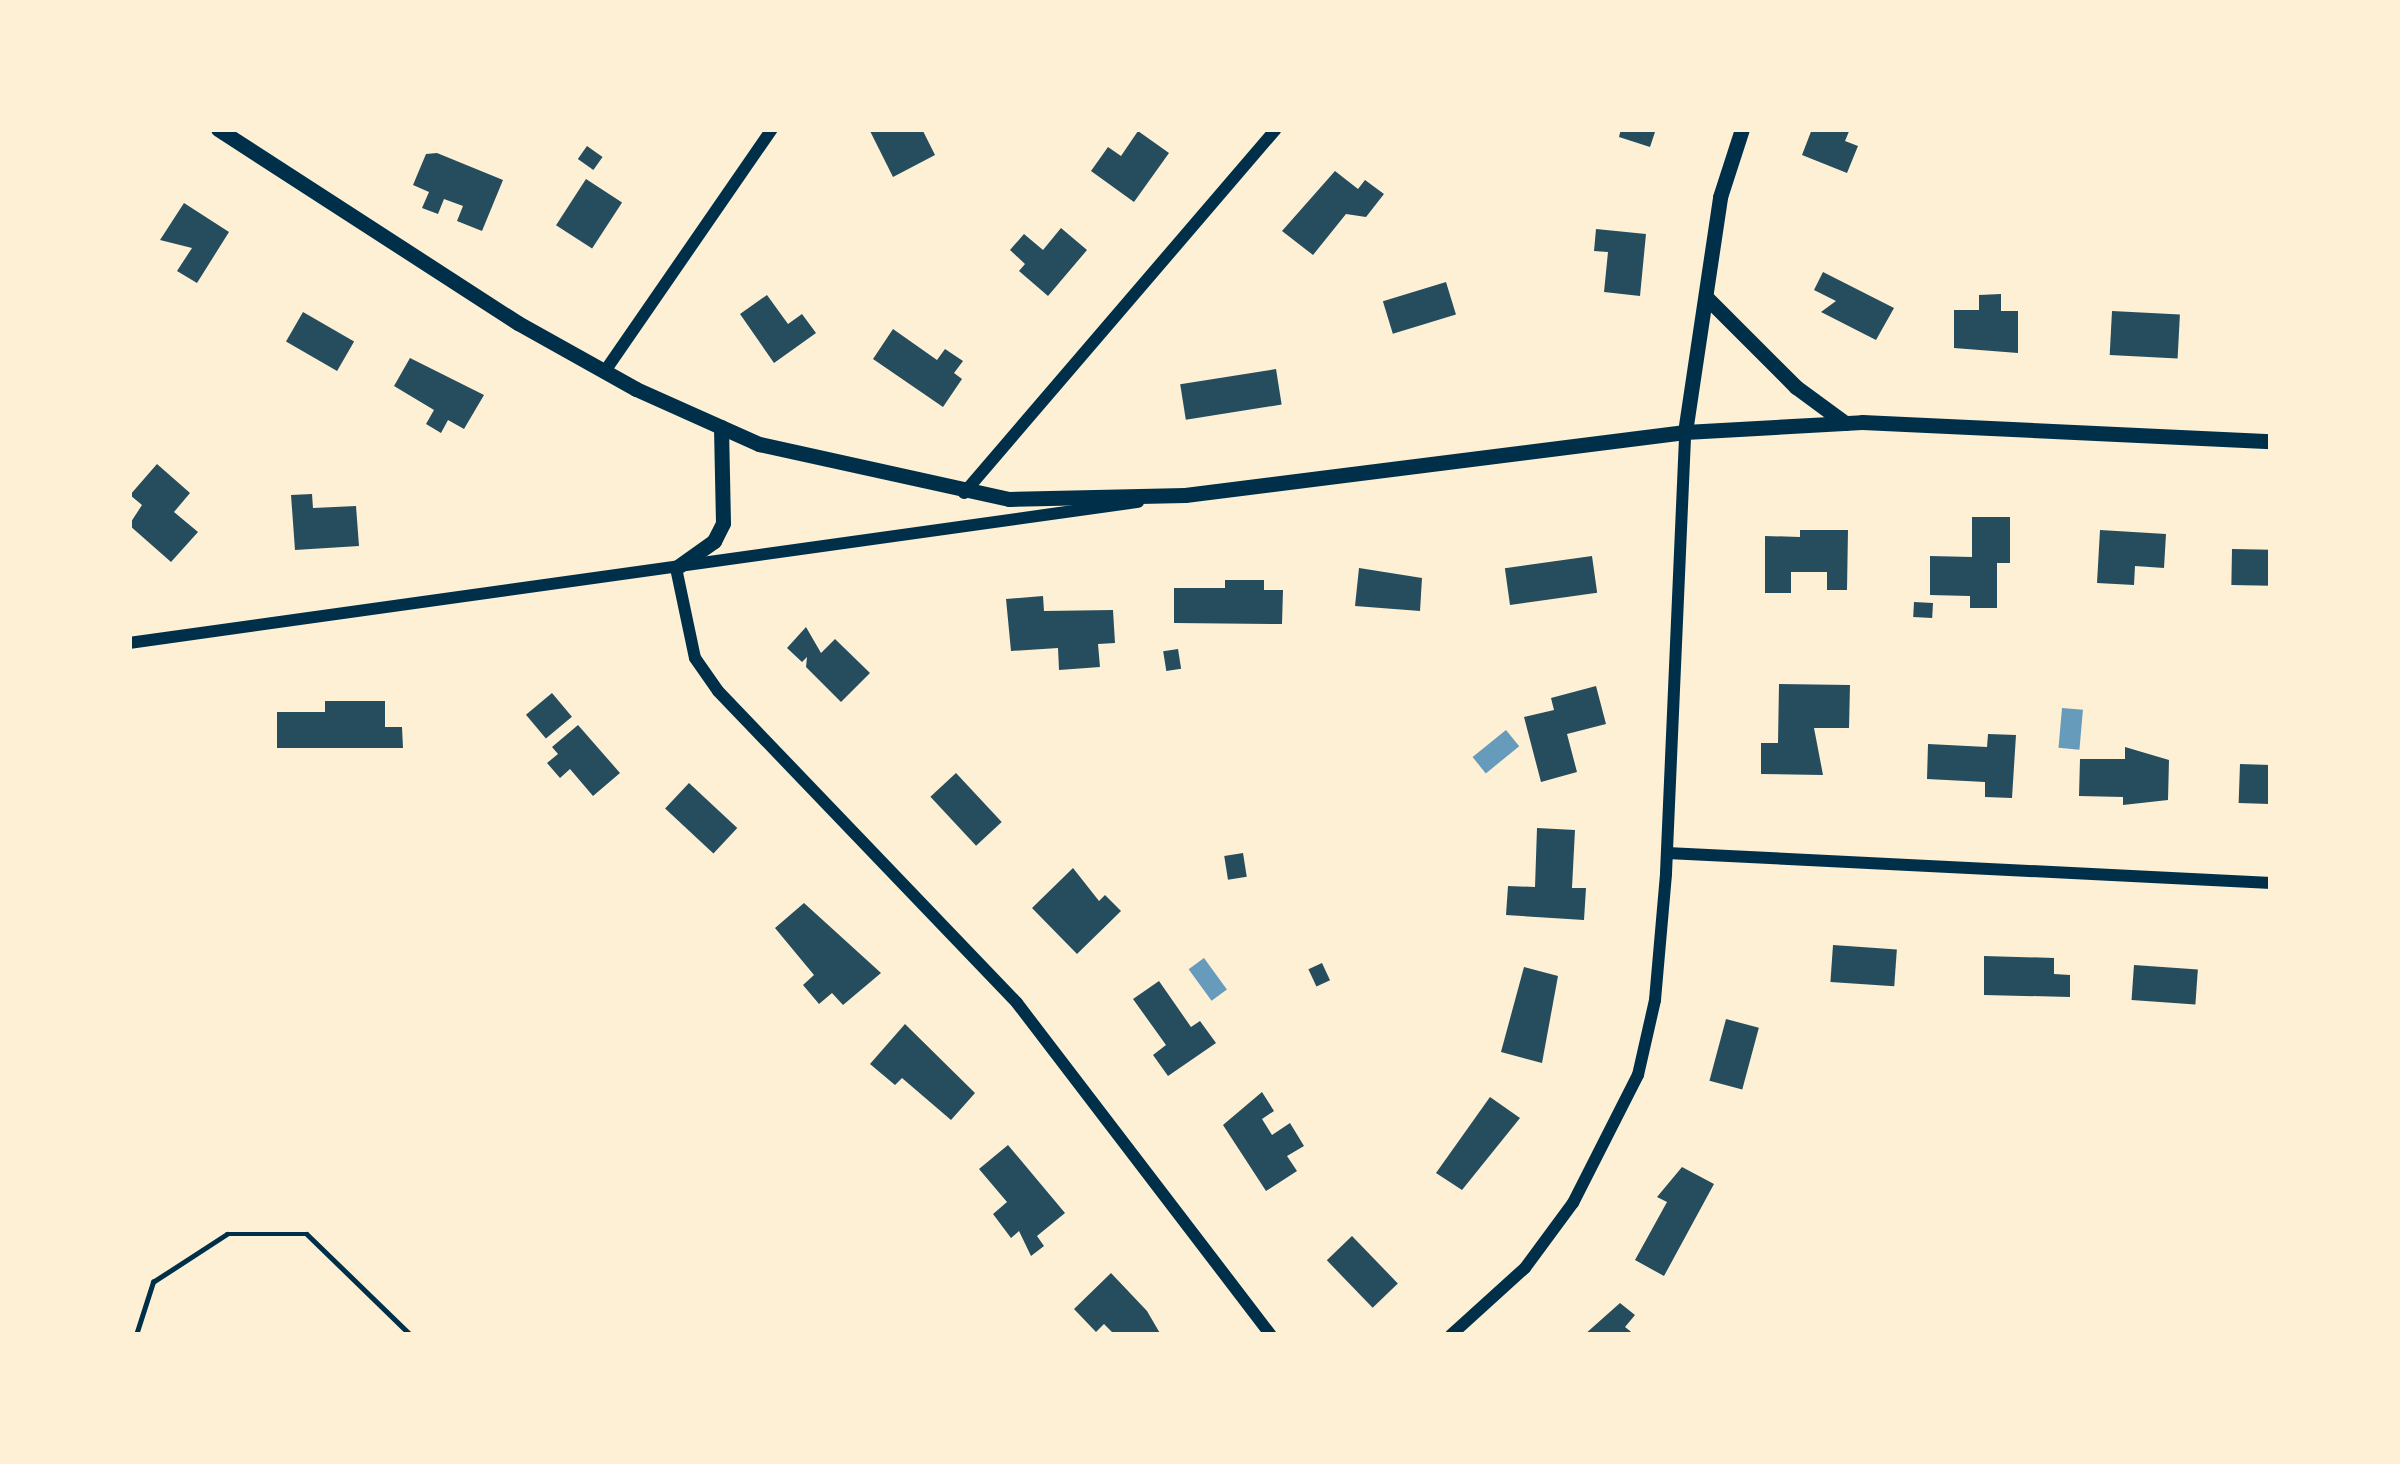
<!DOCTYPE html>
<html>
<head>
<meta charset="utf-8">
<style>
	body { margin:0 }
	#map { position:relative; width:2400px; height:1464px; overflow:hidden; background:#fdf0d5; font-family:"DejaVu Sans",sans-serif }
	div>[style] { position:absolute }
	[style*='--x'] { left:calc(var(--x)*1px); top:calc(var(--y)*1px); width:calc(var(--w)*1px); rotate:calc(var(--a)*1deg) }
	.water>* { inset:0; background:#669bbc; transform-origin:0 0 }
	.building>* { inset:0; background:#264d5e; transform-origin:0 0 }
	.path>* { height:4.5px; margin:-2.25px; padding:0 2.25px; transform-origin:2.25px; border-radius:2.25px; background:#003049 }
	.minor>* { height:12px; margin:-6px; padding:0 6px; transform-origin:6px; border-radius:6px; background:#003049 }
	.tertiary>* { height:15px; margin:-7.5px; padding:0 7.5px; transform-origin:7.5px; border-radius:7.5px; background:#003049 }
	span { translate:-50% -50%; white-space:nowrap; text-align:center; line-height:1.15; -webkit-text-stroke:9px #fdf0d5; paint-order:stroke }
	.frame { position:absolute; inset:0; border:132px solid #fdf0d5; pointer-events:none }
</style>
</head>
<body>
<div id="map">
	<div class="water">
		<i style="left:2062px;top:708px;width:21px;height:40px;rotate:5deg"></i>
		<i style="left:1506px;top:730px;width:21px;height:43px;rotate:51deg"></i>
		<i style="left:1204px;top:958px;width:39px;height:19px;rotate:54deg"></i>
	</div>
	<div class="building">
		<i style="clip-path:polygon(869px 129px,922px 129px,935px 155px,893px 177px)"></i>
		<i style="clip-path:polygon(1621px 129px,1656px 129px,1650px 147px,1619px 137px)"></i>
		<i style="clip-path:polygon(1812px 129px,1850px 129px,1845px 141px,1858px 146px,1847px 173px,1802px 155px)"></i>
		<i style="clip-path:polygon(1138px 131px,1169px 153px,1134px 202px,1091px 171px,1108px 147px,1121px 156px)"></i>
		<i style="left:587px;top:146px;width:19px;height:16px;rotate:35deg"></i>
		<i style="clip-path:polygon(437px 153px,503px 180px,482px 231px,457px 221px,463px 206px,444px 199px,438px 214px,422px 208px,429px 192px,413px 185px,426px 154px)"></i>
		<i style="clip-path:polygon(1335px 171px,1358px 189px,1365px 180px,1384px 194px,1366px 217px,1346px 214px,1313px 255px,1282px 231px)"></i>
		<i style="left:586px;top:179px;width:43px;height:55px;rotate:33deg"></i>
		<i style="clip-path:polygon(184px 203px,229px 232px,197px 283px,177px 271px,192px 248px,160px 240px)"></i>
		<i style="clip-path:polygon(1061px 228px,1087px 250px,1048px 296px,1019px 271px,1025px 264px,1010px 250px,1024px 234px,1043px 250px)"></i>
		<i style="clip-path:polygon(1596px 229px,1646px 234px,1640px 296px,1604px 292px,1608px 252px,1594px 251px)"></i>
		<i style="clip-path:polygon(1823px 272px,1894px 308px,1876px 340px,1821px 312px,1836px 301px,1814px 290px)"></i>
		<i style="left:1446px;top:282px;width:34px;height:66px;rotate:73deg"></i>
		<i style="clip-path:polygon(2001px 294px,2001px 311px,2018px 311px,2018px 353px,1954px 348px,1954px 310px,1979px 310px,1979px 295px)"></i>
		<i style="clip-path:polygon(767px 295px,788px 324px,802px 314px,816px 333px,774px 363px,740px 314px)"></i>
		<i style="left:2112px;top:311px;width:68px;height:44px;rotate:3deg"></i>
		<i style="left:303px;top:312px;width:59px;height:34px;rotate:30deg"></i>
		<i style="clip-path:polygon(893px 329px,937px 360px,945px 349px,963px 361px,954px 373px,962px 379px,943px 407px,873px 359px)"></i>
		<i style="clip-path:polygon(410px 358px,484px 395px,464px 429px,448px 420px,441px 433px,426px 424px,434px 410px,394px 386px)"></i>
		<i style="left:1276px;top:369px;width:36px;height:97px;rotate:81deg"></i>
		<i style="clip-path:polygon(157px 464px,190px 493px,174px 512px,198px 532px,171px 562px,129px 525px,142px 505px,130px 495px)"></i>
		<i style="clip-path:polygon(312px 494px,313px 508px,356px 506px,359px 546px,295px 550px,291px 495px)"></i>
		<i style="clip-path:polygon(1972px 517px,2010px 517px,2010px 563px,1997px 563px,1997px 608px,1970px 608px,1970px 596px,1930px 595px,1930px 556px,1972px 557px)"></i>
		<i style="clip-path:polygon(1800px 530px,1848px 530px,1847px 590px,1827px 590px,1827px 572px,1791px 572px,1791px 593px,1765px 593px,1765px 536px,1800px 537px)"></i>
		<i style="clip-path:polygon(2100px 530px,2166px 534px,2164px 568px,2135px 566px,2134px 585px,2097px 583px)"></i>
		<i style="left:2232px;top:549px;width:39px;height:36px;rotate:1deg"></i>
		<i style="left:1592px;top:556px;width:37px;height:88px;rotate:82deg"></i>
		<i style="clip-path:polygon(1359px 568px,1422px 578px,1420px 611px,1355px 606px)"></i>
		<i style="clip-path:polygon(1225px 580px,1264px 580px,1264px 590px,1283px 590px,1282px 624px,1174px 623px,1174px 588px,1225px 588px)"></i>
		<i style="clip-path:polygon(1043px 596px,1044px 611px,1113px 610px,1115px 643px,1098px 644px,1100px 667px,1059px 670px,1058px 648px,1011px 651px,1006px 599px)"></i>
		<i style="left:1914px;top:602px;width:19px;height:15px;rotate:3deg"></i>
		<i style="clip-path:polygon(806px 627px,821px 653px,835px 639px,870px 673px,841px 702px,806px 667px,807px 657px,802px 662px,787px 648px)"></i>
		<i style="left:1178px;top:649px;width:20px;height:15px;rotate:81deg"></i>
		<i style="clip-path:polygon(1779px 684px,1850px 685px,1849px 728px,1814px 728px,1823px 775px,1761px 774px,1761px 743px,1778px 743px)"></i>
		<i style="clip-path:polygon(1596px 686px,1606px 724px,1567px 734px,1577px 772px,1541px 782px,1524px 717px,1554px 710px,1551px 698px)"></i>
		<i style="left:552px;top:693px;width:31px;height:34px;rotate:50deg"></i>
		<i style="clip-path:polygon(325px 701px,385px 701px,385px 727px,402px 727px,403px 748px,277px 748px,277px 712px,325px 712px)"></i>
		<i style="clip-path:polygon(578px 725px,620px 773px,593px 796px,570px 769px,560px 778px,547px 763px,558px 754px,552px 747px)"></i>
		<i style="clip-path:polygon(1988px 734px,2016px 735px,2012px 798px,1985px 797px,1985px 782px,1927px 779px,1928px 744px,1987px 747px)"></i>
		<i style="clip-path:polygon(2125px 747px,2169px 760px,2168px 800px,2123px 805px,2123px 797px,2079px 796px,2080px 759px,2125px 759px)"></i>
		<i style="left:2240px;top:764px;width:31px;height:39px;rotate:2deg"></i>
		<i style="left:956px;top:773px;width:67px;height:35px;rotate:47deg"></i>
		<i style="left:689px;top:783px;width:66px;height:35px;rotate:43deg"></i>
		<i style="clip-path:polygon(1537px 828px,1575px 830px,1572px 888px,1586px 888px,1584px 920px,1506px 915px,1508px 886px,1535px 887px)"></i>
		<i style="left:1243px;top:853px;width:24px;height:19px;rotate:81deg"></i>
		<i style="clip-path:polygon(1073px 868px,1099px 901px,1105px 895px,1121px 911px,1077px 954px,1032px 908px)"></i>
		<i style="clip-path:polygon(804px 903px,881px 973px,843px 1005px,832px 993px,819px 1004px,803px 985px,814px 975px,775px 928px)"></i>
		<i style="left:1833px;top:945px;width:64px;height:37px;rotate:4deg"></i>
		<i style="clip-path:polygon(1984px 956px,2054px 958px,2054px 974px,2070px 975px,2070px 997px,1984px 995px)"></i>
		<i style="left:1322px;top:963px;width:19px;height:15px;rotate:65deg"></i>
		<i style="left:2134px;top:965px;width:64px;height:35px;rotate:4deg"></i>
		<i style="clip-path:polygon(1524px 967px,1558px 976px,1542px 1063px,1501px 1052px)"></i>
		<i style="clip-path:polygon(1159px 981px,1191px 1027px,1200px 1021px,1216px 1043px,1168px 1076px,1153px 1055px,1166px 1045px,1133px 999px)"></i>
		<i style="left:1726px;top:1019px;width:34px;height:64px;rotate:15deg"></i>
		<i style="clip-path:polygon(905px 1024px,975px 1093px,951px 1120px,902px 1078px,895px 1085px,870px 1064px)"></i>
		<i style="clip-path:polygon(1262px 1092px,1274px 1111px,1262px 1119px,1272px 1135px,1290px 1123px,1304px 1146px,1287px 1156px,1297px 1171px,1266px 1191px,1223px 1125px)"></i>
		<i style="clip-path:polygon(1490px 1097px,1520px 1118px,1462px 1190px,1436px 1173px)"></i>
		<i style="clip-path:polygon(1008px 1145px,1065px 1213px,1037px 1236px,1044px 1246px,1031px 1256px,1019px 1231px,1011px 1238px,993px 1214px,1007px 1202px,979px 1169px)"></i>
		<i style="clip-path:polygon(1682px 1167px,1714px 1184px,1664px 1276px,1635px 1260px,1667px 1202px,1657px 1197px)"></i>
		<i style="left:1352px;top:1236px;width:66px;height:35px;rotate:46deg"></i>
		<i style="clip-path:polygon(1111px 1273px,1147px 1311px,1161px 1335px,1115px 1335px,1104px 1324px,1096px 1332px,1074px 1309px)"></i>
		<i style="clip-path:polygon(1620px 1303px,1635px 1315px,1625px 1327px,1635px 1335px,1584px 1335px)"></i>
	</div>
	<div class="path">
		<i style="--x:136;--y:1335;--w:56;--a:-72.2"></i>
		<i style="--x:153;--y:1282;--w:88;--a:-33"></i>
		<i style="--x:227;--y:1234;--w:80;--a:0"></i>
		<i style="--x:307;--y:1234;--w:145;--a:44.2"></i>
	</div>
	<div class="minor">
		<i style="--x:605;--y:371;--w:294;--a:-55.4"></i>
		<i style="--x:964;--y:493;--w:479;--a:-49.4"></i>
		<i style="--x:676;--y:568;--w:92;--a:78.1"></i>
		<i style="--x:695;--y:658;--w:40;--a:55.1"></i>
		<i style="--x:718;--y:691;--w:432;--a:46.2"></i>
		<i style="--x:1017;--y:1003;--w:418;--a:52.6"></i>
		<i style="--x:129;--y:643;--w:1019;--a:-7.96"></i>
		<i style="--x:1667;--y:853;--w:605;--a:2.84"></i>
		<i style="--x:1451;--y:1335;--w:100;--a:-42.2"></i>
		<i style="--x:1525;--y:1268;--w:81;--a:-53.6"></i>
		<i style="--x:1573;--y:1203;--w:144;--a:-63.1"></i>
		<i style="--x:1638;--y:1075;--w:77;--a:-77.2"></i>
		<i style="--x:1655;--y:1000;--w:127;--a:-85"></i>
		<i style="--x:1666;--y:873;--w:441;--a:-87.5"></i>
	</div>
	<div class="tertiary">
		<i style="--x:218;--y:129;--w:357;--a:32.9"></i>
		<i style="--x:518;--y:323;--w:135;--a:29.2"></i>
		<i style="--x:636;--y:389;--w:135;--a:24.1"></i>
		<i style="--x:759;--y:444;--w:256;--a:12.4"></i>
		<i style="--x:1009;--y:499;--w:176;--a:-1.3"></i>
		<i style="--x:1185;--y:495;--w:504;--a:-7.18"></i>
		<i style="--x:1685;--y:432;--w:177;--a:-3.2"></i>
		<i style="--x:1862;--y:422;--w:409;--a:2.7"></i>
		<i style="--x:1707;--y:298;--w:126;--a:45"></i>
		<i style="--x:1796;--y:387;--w:61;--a:36.3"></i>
		<i style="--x:1685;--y:432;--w:238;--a:-81.5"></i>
		<i style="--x:1720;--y:197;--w:71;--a:-72.1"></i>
		<i style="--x:676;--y:568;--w:47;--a:-35.4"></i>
		<i style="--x:714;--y:541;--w:20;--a:-63"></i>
		<i style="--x:723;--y:523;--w:96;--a:-91.2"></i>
	</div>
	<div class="frame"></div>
</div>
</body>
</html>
